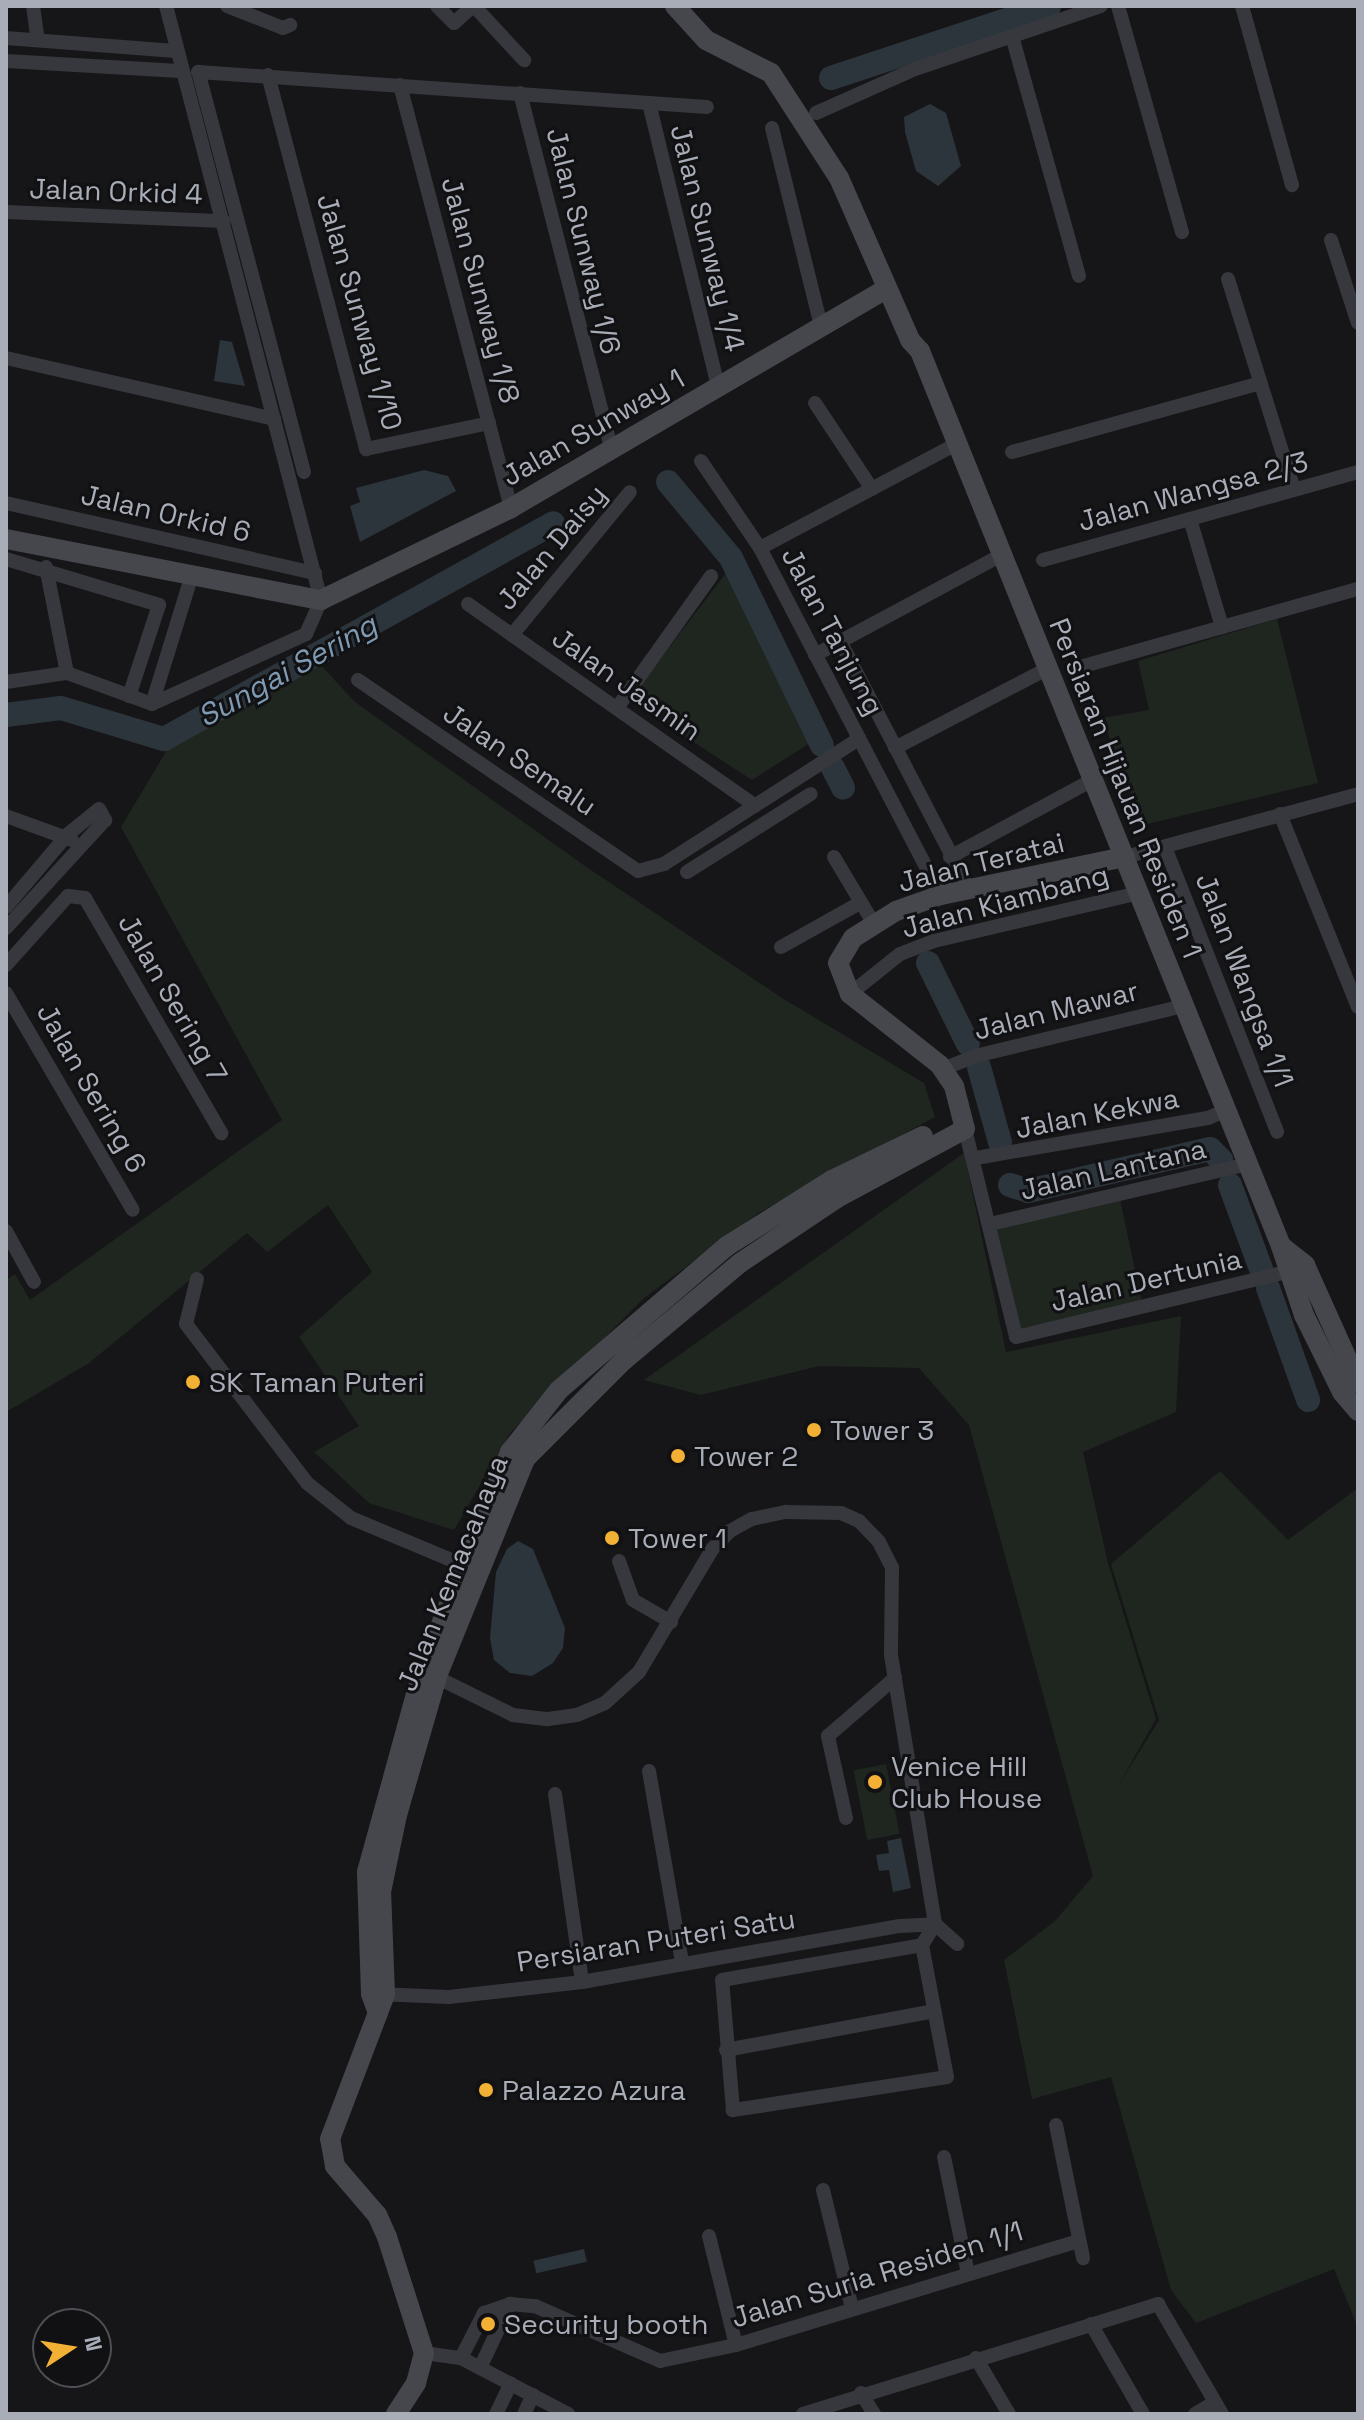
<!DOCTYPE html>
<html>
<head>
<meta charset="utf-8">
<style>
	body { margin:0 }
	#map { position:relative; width:1364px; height:2420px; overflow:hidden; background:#161618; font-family:"Space Grotesk",sans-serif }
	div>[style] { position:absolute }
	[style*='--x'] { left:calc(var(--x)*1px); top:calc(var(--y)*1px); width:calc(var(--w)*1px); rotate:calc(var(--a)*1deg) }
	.green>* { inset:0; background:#1e261f; transform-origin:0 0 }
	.water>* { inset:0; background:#2c353c; transform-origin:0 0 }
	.river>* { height:24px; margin:-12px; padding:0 12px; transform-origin:12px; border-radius:12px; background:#2c353c }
	.street>* { height:14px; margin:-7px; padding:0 7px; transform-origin:7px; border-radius:7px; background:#37383d }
	.secondary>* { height:20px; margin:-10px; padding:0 10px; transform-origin:10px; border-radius:10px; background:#45474d }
	.dots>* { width:22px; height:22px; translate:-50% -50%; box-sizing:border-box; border:4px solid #111113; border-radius:50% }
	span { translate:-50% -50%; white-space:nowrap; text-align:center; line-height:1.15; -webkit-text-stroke:6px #111113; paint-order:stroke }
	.street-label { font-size:28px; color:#a8adb8 }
	.poi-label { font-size:28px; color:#a8adb8 }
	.left { translate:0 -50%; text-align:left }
	.water-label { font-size:30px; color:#7f9bb3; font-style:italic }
	.frame { position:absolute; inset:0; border:8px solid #a8adb8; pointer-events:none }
	.north { position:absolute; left:32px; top:2308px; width:80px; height:80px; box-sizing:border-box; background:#111113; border:2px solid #4d4f55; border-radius:50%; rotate:78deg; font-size:22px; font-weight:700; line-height:32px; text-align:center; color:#a8adb8 }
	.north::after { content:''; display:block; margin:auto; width:28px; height:36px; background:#f2b134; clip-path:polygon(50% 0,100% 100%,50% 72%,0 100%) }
</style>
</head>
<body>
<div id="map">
	<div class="green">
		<i style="clip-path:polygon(729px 569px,813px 741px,752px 780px,629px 700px)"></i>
		<i style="clip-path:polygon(1277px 619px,1318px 783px,1143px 825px,1102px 718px,1149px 710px,1138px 661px)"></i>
		<i style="clip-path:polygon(317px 661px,355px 702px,585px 866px,782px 998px,924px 1083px,935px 1117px,760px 1212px,644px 1298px,510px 1433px,454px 1530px,369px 1503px,314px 1452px,359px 1426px,299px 1337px,372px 1272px,328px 1205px,267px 1252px,247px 1233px,89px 1363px,6px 1412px,6px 1280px,15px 1274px,30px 1300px,282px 1120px,121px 827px,170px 745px)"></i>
		<i style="clip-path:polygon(964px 1153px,1006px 1352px,1181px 1316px,1176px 1412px,1083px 1452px,1108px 1563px,1156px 1719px,1118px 1786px,1159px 1720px,1111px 1564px,1220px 1471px,1288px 1540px,1358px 1488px,1358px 2328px,1334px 2269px,1196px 2323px,1171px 2290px,1111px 2077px,1032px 2099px,1004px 1960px,1055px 1921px,1093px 1876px,969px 1425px,919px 1368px,819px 1366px,701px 1395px,644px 1380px)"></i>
		<i style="left:1120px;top:1199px;width:106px;height:127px;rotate:78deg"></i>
		<i style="left:886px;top:1764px;width:71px;height:33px;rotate:79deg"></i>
	</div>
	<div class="water">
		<i style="clip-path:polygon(930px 104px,946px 113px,961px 166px,938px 186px,916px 171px,905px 132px,904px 117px)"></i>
		<i style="clip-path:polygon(220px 340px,232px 342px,245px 386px,214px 381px)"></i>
		<i style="clip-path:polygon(424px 470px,448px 476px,456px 491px,360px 542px,350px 506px,360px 502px,356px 488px)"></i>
		<i style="clip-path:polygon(518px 1541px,533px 1549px,565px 1628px,563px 1648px,553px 1663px,532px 1676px,510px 1673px,494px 1660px,490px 1638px,496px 1572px,507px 1549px)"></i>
		<i style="clip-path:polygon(901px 1838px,911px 1888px,893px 1892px,889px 1870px,879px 1871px,876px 1855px,889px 1853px,887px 1841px)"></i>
		<i style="left:584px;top:2249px;width:13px;height:52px;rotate:77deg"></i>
	</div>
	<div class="river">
		<i style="--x:831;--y:78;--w:230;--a:-18.3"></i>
		<i style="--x:668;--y:482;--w:99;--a:50.3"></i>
		<i style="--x:731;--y:558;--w:208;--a:64.1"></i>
		<i style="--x:6;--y:715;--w:55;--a:-7.3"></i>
		<i style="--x:61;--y:708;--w:108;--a:16.8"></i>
		<i style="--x:164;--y:739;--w:445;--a:-29"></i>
		<i style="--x:833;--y:768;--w:22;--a:63"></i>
		<i style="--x:928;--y:963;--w:90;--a:63.7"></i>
		<i style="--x:979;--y:1067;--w:78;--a:74.4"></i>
		<i style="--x:1010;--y:1185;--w:19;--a:18"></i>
		<i style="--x:1028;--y:1191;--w:187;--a:-13"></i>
		<i style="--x:1210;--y:1149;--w:16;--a:45"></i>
		<i style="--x:1230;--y:1185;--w:95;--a:69.7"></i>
		<i style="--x:1268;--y:1288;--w:119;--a:70.3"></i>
	</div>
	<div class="street">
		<i style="--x:33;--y:6;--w:34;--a:82"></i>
		<i style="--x:227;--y:6;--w:60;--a:21.4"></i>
		<i style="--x:283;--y:28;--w:8;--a:-23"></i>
		<i style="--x:437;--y:6;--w:24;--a:45"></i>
		<i style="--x:454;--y:23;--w:25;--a:-42"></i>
		<i style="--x:474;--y:6;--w:74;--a:47.2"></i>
		<i style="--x:1118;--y:6;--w:235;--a:74.2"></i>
		<i style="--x:1242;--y:6;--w:186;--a:74.4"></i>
		<i style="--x:1012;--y:36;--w:249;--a:74.4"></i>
		<i style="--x:6;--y:38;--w:170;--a:4.4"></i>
		<i style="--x:6;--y:61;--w:174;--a:3.3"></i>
		<i style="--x:268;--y:75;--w:387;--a:75.3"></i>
		<i style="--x:366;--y:449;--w:126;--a:-11.9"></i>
		<i style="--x:400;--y:85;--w:437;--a:75.3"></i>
		<i style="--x:520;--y:93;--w:366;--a:75.6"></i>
		<i style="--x:649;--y:103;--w:291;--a:76.3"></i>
		<i style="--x:816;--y:113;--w:108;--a:-24"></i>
		<i style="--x:915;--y:69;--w:196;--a:-18.7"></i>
		<i style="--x:772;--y:128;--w:204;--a:76.1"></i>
		<i style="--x:6;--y:212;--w:218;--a:2.4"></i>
		<i style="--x:1331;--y:240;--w:87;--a:72"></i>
		<i style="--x:1228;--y:279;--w:221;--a:72.6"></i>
		<i style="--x:6;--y:358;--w:275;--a:12.8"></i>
		<i style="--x:815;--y:403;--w:103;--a:56.5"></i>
		<i style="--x:1012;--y:452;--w:258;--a:-15.5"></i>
		<i style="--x:701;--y:461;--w:105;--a:55.9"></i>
		<i style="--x:760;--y:548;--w:391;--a:62.5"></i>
		<i style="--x:304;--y:472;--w:414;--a:-104.8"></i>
		<i style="--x:198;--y:72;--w:510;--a:3.93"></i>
		<i style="--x:6;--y:503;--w:317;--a:12.8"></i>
		<i style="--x:1190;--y:519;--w:113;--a:73.5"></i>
		<i style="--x:760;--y:548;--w:224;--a:-27.9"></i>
		<i style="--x:6;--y:559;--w:160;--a:16.7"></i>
		<i style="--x:159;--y:605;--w:96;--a:108.2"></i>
		<i style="--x:1043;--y:560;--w:327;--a:-15.6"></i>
		<i style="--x:46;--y:567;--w:108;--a:78.8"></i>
		<i style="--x:468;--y:604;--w:351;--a:35.1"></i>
		<i style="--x:512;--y:635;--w:185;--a:-50.5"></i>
		<i style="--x:840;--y:641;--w:280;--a:62.5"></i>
		<i style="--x:815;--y:655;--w:213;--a:-28.2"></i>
		<i style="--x:1080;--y:667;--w:289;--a:-15.7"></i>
		<i style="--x:358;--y:680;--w:339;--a:34.3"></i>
		<i style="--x:638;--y:871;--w:27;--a:-15"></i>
		<i style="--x:664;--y:864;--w:232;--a:-32.7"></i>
		<i style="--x:6;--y:682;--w:62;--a:-8.4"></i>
		<i style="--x:67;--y:673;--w:90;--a:20"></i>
		<i style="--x:152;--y:704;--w:169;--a:-24.4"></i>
		<i style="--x:306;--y:634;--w:37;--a:-66"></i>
		<i style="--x:321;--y:600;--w:614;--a:-104.62"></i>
		<i style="--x:152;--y:704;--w:132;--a:-72.8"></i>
		<i style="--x:617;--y:708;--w:162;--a:-54.5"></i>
		<i style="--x:895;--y:748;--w:174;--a:-27.5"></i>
		<i style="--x:1280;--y:814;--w:208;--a:68"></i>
		<i style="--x:6;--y:816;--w:70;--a:20"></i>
		<i style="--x:1165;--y:847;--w:306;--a:68.5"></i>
		<i style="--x:834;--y:857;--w:78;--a:59.2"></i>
		<i style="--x:950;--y:857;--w:164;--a:-28.4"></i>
		<i style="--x:1125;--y:857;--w:241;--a:-15.1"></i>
		<i style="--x:687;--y:872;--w:146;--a:-32.2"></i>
		<i style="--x:6;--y:907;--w:94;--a:-49.7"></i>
		<i style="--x:67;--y:835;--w:41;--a:-39.1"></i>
		<i style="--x:99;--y:809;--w:13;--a:61"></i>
		<i style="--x:105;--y:820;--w:147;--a:132.5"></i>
		<i style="--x:781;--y:947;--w:90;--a:-29.1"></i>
		<i style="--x:6;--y:965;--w:93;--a:-48.1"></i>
		<i style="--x:68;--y:896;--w:17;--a:7"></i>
		<i style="--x:85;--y:898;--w:272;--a:59.9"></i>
		<i style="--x:6;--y:993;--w:251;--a:59.7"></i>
		<i style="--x:850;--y:994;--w:64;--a:-38.7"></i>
		<i style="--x:900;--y:954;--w:36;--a:-21"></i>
		<i style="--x:934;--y:941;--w:211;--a:-13.2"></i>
		<i style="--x:943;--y:1069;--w:35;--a:-22"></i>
		<i style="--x:975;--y:1056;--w:214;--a:-13.5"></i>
		<i style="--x:965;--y:1129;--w:214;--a:76.2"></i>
		<i style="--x:1016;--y:1337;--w:288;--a:-13.5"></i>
		<i style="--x:976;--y:1158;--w:235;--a:-9.8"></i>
		<i style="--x:1208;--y:1118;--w:21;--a:-23"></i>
		<i style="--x:990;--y:1224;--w:265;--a:-13.1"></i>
		<i style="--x:6;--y:1231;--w:58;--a:61.2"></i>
		<i style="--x:197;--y:1279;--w:46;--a:103.7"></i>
		<i style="--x:186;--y:1324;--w:200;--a:52.7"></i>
		<i style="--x:307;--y:1483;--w:56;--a:38.5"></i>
		<i style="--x:351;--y:1518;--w:132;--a:22.7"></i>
		<i style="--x:619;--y:1561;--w:41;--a:70.3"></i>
		<i style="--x:633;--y:1600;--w:44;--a:30.1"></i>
		<i style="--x:430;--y:1674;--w:93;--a:26.3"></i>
		<i style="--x:513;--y:1715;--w:35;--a:7"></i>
		<i style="--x:548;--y:1719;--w:29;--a:-8"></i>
		<i style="--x:577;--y:1715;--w:30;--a:-23"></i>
		<i style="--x:605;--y:1703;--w:46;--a:-42.4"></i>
		<i style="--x:639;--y:1672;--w:144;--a:-59.2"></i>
		<i style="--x:713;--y:1548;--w:24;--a:-45"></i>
		<i style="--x:730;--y:1531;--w:25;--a:-29"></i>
		<i style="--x:752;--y:1519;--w:35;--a:-12"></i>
		<i style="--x:786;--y:1512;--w:55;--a:1"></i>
		<i style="--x:841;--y:1513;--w:20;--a:24"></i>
		<i style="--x:859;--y:1521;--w:29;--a:46"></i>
		<i style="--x:879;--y:1542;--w:29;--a:63"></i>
		<i style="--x:892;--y:1568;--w:87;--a:90.7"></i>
		<i style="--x:891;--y:1655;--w:273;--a:80.7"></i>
		<i style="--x:649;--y:1771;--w:195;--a:80.2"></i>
		<i style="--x:555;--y:1794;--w:190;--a:81.8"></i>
		<i style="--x:846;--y:1818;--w:84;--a:-102.4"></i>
		<i style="--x:828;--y:1736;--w:89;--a:-40.9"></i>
		<i style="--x:935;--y:1924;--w:30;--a:42"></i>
		<i style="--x:922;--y:1945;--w:134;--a:79.3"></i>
		<i style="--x:947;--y:2077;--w:217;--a:171.2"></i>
		<i style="--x:733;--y:2110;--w:130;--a:-94.8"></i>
		<i style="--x:722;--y:1980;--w:203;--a:-9.9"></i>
		<i style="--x:922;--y:1945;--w:25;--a:-58"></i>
		<i style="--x:377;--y:1994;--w:72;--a:2.4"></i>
		<i style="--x:449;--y:1997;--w:134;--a:-6.4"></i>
		<i style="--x:582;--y:1982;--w:323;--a:-10"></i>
		<i style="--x:900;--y:1926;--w:35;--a:-3"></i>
		<i style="--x:726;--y:2050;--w:212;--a:-10.6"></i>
		<i style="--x:1056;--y:2125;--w:136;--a:78.5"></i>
		<i style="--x:944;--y:2157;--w:119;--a:78.4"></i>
		<i style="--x:823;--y:2190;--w:122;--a:76.2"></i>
		<i style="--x:709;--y:2236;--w:112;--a:76.1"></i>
		<i style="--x:1091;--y:2324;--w:104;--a:60"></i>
		<i style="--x:424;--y:2353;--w:37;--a:8"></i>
		<i style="--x:461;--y:2358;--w:121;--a:27.6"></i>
		<i style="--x:461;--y:2358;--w:51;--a:-62.9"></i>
		<i style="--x:484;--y:2313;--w:28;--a:-19"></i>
		<i style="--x:510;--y:2304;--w:25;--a:5"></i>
		<i style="--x:535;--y:2306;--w:137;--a:23.7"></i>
		<i style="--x:660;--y:2361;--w:78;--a:-11.9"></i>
		<i style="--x:736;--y:2345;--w:358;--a:-16.9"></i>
		<i style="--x:976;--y:2358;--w:65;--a:59.5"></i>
		<i style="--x:480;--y:2368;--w:71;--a:-64.9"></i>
		<i style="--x:861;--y:2393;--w:25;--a:58"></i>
		<i style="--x:496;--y:2414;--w:34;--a:-64"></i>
		<i style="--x:524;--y:2414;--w:21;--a:-65"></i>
		<i style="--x:803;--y:2414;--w:372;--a:-17.2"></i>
		<i style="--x:1158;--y:2304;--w:127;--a:59.8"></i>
		<i style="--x:1195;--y:2414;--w:23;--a:-31"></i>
	</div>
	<div class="secondary">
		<i style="--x:675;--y:6;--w:46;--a:47.6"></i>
		<i style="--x:706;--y:40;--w:73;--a:26.9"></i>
		<i style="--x:771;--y:73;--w:125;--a:57.1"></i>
		<i style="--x:839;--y:178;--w:177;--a:66.3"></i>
		<i style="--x:910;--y:340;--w:15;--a:48"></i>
		<i style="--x:920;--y:351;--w:965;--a:68.03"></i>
		<i style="--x:1281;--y:1246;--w:73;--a:71.6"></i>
		<i style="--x:1304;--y:1315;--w:86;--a:63.7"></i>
		<i style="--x:1342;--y:1392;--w:25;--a:50"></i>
		<i style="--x:6;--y:539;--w:321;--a:11"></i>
		<i style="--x:321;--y:600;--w:211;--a:-25.8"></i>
		<i style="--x:511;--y:508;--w:434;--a:-30.3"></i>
		<i style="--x:1281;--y:1246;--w:31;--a:38"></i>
		<i style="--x:1305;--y:1265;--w:129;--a:65.8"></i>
		<i style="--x:378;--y:2013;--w:20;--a:-110"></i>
		<i style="--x:371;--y:1994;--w:122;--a:-91.9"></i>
		<i style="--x:367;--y:1872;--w:207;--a:-74.6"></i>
		<i style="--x:422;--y:1672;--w:237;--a:-68.2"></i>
		<i style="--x:510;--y:1452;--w:79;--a:-51.7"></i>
		<i style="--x:559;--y:1390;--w:221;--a:-40.6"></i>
		<i style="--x:727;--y:1246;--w:124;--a:-32.2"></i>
		<i style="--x:832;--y:1180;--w:101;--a:-25.8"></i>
		<i style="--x:396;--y:2414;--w:37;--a:-57"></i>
		<i style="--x:416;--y:2383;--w:31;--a:-75"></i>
		<i style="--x:424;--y:2353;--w:122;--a:-107.7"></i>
		<i style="--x:387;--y:2237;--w:24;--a:-114"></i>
		<i style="--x:377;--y:2215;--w:65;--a:-130.6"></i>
		<i style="--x:335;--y:2166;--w:27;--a:-100"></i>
		<i style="--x:330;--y:2139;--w:155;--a:-69.2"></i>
		<i style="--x:385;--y:1994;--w:102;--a:-92.2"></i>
		<i style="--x:381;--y:1892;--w:79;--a:-78.3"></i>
		<i style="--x:397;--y:1815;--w:145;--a:-73.9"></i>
		<i style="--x:437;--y:1676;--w:234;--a:-67.9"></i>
		<i style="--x:525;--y:1459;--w:140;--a:-45"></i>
		<i style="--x:624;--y:1360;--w:151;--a:-39.9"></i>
		<i style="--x:740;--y:1263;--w:117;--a:-33.8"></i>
		<i style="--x:837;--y:1198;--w:145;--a:-28.3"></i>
		<i style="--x:965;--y:1129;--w:44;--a:-104.3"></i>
		<i style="--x:954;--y:1086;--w:25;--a:-124"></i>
		<i style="--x:940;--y:1065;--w:115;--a:-141.7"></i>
		<i style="--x:850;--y:994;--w:33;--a:-111"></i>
		<i style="--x:838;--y:963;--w:29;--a:-59"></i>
		<i style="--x:853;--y:938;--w:51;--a:-32.1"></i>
		<i style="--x:896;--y:911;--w:48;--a:-19.6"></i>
		<i style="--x:941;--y:895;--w:188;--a:-11.7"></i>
	</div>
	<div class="dots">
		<i style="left:193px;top:1382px;background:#f2b134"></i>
		<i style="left:814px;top:1430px;background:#f2b134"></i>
		<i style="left:678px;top:1456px;background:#f2b134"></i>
		<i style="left:612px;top:1538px;background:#f2b134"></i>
		<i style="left:875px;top:1782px;background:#f2b134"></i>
		<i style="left:486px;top:2090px;background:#f2b134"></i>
		<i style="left:488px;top:2324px;background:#f2b134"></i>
	</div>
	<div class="street-label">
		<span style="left:116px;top:191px;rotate:2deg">Jalan Orkid 4</span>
		<span style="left:708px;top:238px;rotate:76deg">Jalan Sunway 1/4</span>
		<span style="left:584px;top:241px;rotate:76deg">Jalan Sunway 1/6</span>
		<span style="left:481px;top:290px;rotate:75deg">Jalan Sunway 1/8</span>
		<span style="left:360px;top:312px;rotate:74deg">Jalan Sunway 1/10</span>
		<span style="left:593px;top:427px;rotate:-30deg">Jalan Sunway 1</span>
		<span style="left:1193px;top:491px;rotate:-15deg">Jalan Wangsa 2/3</span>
		<span style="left:166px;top:513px;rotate:13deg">Jalan Orkid 6</span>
		<span style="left:551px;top:547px;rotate:-50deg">Jalan Daisy</span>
		<span style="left:833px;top:631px;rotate:62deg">Jalan Tanjung</span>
		<span style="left:627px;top:684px;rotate:35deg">Jalan Jasmin</span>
		<span style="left:520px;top:759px;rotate:34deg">Jalan Semalu</span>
		<span style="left:1126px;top:788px;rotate:68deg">Persiaran Hijauan Residen 1</span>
		<span style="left:981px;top:862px;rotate:-14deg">Jalan Teratai</span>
		<span style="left:1005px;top:901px;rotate:-15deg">Jalan Kiambang</span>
		<span style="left:1245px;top:980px;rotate:69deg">Jalan Wangsa 1/1</span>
		<span style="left:173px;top:998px;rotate:60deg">Jalan Sering 7</span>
		<span style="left:1056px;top:1010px;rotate:-14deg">Jalan Mawar</span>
		<span style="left:92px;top:1088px;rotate:60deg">Jalan Sering 6</span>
		<span style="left:1097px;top:1113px;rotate:-11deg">Jalan Kekwa</span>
		<span style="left:1113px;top:1169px;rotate:-13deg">Jalan Lantana</span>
		<span style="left:1146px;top:1280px;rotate:-13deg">Jalan Dertunia</span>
		<span style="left:452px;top:1573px;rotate:-68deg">Jalan Kemacahaya</span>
		<span style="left:656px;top:1940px;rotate:-9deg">Persiaran Puteri Satu</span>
		<span style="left:877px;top:2274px;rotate:-17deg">Jalan Suria Residen 1/1</span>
	</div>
	<div class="poi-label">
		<span class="left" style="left:209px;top:1382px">SK Taman Puteri</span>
		<span class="left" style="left:830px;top:1430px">Tower 3</span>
		<span class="left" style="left:694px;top:1456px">Tower 2</span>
		<span class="left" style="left:628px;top:1538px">Tower 1</span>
		<span class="left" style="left:891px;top:1782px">Venice Hill<br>Club House</span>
		<span class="left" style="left:502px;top:2090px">Palazzo Azura</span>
		<span class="left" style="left:504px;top:2324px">Security booth</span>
	</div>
	<div class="water-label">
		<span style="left:287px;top:671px;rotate:-29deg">Sungai Sering</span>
	</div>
	<div class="frame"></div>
	<div class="north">N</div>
</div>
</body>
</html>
